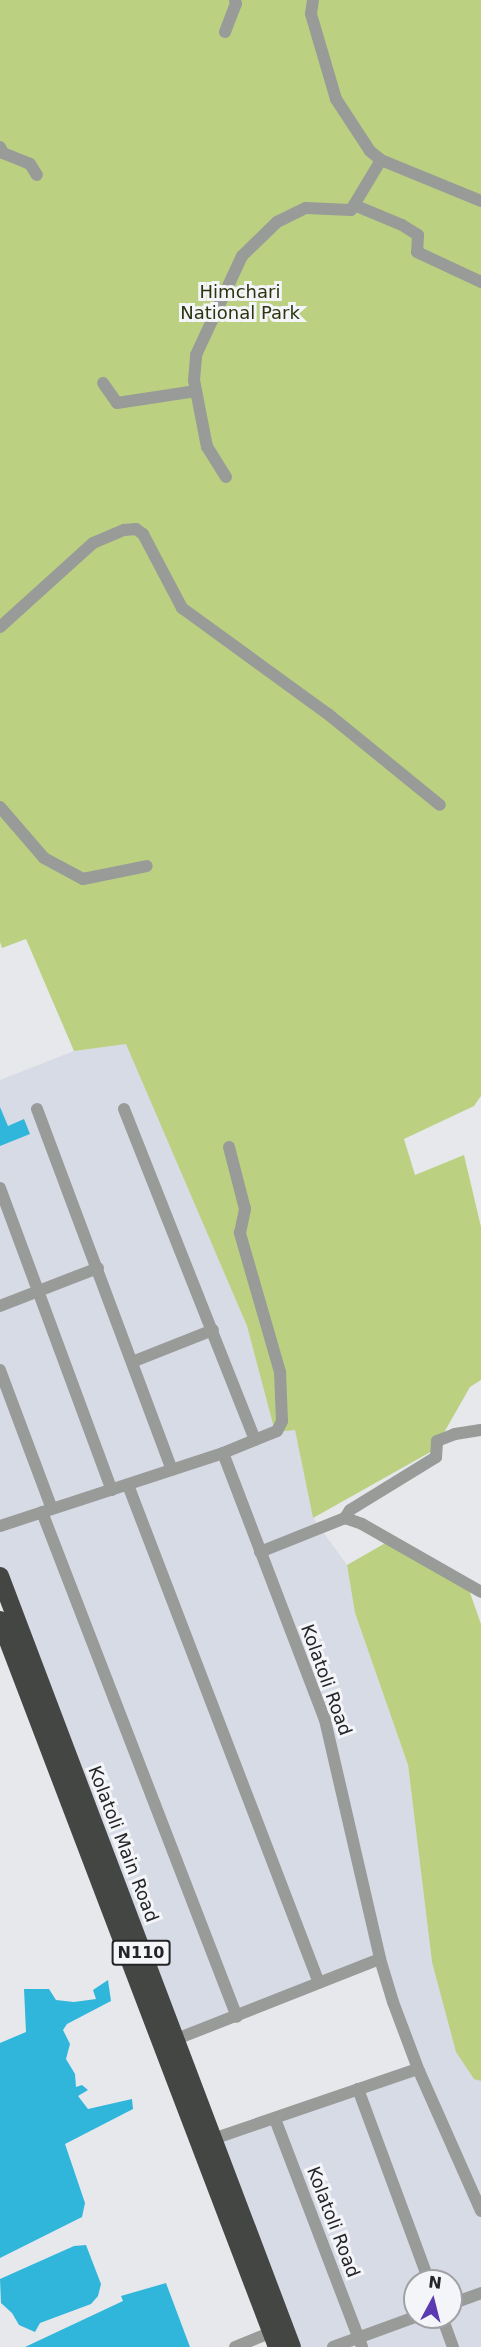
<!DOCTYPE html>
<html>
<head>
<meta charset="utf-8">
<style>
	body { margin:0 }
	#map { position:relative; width:481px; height:2347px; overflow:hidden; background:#e6e8ec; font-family:"DejaVu Sans",sans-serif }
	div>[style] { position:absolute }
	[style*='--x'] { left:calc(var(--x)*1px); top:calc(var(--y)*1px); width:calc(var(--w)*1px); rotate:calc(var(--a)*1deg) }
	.built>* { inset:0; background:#d7dbe6 }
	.green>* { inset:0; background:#bbd181 }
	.water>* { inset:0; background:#2fb6da }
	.street>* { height:12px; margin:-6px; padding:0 6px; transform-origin:6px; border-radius:6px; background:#999b99 }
	.highway>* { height:18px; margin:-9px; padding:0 9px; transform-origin:9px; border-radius:9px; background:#434643 }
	span { translate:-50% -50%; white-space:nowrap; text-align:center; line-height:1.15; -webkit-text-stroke:6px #f3f5f9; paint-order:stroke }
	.shield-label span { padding:2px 4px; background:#f3f5f9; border:2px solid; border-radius:4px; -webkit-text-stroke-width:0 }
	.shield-label { font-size:16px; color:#242426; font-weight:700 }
	.park-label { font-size:18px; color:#2c350e }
	.street-label { font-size:18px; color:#242426 }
	.north { position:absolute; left:403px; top:2269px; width:60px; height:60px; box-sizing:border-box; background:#f3f5f9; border:2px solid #a0a1a5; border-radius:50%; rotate:7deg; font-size:16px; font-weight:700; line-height:24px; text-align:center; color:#242426 }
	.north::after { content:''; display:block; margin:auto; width:21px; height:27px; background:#5b39b1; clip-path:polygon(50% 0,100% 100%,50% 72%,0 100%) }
</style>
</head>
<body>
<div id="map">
	<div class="built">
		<i style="clip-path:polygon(evenodd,126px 1043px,247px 1326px,275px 1432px,295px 1429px,313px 1518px,347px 1565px,355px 1613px,408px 1765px,432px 1962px,474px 2078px,481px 2081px,481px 2347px,287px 2347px,210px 2140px,419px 2065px,383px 1961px,172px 2041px,0 1582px,0 1080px,74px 1051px,126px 1043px,415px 2281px,451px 2281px,451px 2317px,415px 2317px,415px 2281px)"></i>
	</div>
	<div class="green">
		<i style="clip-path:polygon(0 0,481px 0,481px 1096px,474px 1106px,404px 1139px,415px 1175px,464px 1155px,481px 1227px,481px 1380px,470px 1387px,434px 1450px,313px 1518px,295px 1430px,275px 1432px,247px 1326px,126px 1044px,74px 1051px,26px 939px,2px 948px,0 942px)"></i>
		<i style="clip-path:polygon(389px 1541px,469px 1590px,481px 1624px,481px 2081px,474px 2079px,456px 2052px,432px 1962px,408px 1765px,355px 1613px,347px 1565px)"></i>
	</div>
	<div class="water">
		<i style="clip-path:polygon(0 1107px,8px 1126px,24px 1119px,30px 1134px,0 1146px)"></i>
		<i style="clip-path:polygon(108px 1980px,111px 2001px,67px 2024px,63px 2030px,70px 2044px,66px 2059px,75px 2074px,76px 2087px,82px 2085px,88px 2090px,78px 2096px,88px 2109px,132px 2099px,133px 2109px,65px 2144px,85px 2203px,82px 2217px,0 2258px,0 2043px,26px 2032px,24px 1989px,49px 1989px,56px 2000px,74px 2002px,96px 1999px,93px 1990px)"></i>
		<i style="clip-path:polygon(86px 2245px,101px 2284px,98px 2296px,91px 2304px,40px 2323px,35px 2332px,19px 2325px,12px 2313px,1px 2303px,0 2279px,74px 2246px)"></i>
		<i style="clip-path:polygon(166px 2283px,190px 2347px,25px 2347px,123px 2301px,121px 2296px)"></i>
	</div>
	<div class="street">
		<i style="--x:225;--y:32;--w:30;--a:-69"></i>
		<i style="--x:236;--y:4;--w:4;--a:-104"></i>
		<i style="--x:0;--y:147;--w:7;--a:63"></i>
		<i style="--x:3;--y:153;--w:29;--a:22"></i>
		<i style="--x:30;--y:164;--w:13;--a:58"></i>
		<i style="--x:381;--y:160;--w:108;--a:22.3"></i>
		<i style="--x:354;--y:205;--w:52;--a:22.6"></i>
		<i style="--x:402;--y:225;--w:19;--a:32"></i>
		<i style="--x:418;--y:235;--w:17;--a:93"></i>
		<i style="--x:417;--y:252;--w:71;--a:25.1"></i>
		<i style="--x:103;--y:383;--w:24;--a:55"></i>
		<i style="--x:117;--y:403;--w:80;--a:-8.6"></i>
		<i style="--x:226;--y:477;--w:36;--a:-122"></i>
		<i style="--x:207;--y:447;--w:68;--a:-101"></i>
		<i style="--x:194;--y:380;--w:25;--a:-85"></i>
		<i style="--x:196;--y:355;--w:109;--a:-65.1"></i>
		<i style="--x:242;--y:256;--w:49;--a:-44.2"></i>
		<i style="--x:277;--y:222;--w:32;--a:-26"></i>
		<i style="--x:306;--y:208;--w:45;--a:2.5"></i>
		<i style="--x:351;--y:210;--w:58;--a:-59"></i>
		<i style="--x:381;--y:160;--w:14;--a:-141"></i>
		<i style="--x:370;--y:151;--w:62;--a:-123.2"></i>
		<i style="--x:336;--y:99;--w:89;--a:-106.4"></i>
		<i style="--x:311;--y:14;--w:14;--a:-82"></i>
		<i style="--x:0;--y:627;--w:125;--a:-42.1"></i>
		<i style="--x:93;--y:543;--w:34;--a:-23"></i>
		<i style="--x:124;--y:530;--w:12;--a:-5"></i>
		<i style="--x:136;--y:529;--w:9;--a:36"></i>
		<i style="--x:143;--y:534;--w:84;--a:62.2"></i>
		<i style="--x:182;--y:608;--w:180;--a:36"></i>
		<i style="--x:328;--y:714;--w:144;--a:39.1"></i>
		<i style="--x:0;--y:807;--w:67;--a:49.2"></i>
		<i style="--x:44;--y:858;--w:44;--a:28.3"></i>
		<i style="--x:83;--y:879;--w:65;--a:-11.5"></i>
		<i style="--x:37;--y:1109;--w:385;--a:69.5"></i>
		<i style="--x:124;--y:1109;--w:356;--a:68.4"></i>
		<i style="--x:0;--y:1188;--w:322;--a:69.7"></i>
		<i style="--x:0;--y:1306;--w:105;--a:-21.2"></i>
		<i style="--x:132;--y:1362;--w:87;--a:-21.6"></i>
		<i style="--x:0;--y:1370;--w:148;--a:69.5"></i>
		<i style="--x:223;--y:1453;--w:286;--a:69.1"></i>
		<i style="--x:325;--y:1720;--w:245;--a:77"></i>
		<i style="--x:380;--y:1959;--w:45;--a:73.2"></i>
		<i style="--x:393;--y:2002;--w:74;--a:69.4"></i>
		<i style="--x:419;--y:2071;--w:153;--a:66.1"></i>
		<i style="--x:128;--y:1485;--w:533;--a:69.02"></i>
		<i style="--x:42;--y:1512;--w:541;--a:68.89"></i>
		<i style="--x:345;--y:1518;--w:9;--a:-58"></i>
		<i style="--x:350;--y:1510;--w:101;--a:-31.6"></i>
		<i style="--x:436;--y:1457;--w:16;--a:-86"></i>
		<i style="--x:437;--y:1441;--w:19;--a:-21"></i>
		<i style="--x:455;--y:1434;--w:26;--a:-9"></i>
		<i style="--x:0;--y:1526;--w:235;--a:-18.1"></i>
		<i style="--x:223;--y:1453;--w:58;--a:-22.2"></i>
		<i style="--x:277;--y:1431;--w:11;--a:-63"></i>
		<i style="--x:282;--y:1421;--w:49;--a:-92.3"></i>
		<i style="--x:280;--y:1372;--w:145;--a:-106.1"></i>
		<i style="--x:240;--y:1233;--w:25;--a:-78"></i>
		<i style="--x:245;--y:1209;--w:64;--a:-104.5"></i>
		<i style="--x:260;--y:1552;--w:92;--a:-21.8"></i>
		<i style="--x:345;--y:1518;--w:18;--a:19"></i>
		<i style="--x:362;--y:1524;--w:137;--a:29.7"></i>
		<i style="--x:174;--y:2040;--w:221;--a:-21.5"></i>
		<i style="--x:358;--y:2089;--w:205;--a:69.7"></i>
		<i style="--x:275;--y:2119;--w:244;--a:69.1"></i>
		<i style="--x:213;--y:2139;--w:213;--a:-18.9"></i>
		<i style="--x:415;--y:2070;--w:4;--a:14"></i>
		<i style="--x:451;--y:2304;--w:32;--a:-20"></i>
		<i style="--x:442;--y:2317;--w:32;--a:70"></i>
		<i style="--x:235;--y:2347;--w:40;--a:-22"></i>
		<i style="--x:333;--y:2347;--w:87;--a:-20.1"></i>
	</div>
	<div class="highway">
		<i style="--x:0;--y:1576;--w:824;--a:69.26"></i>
		<i style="--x:0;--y:1620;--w:778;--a:69.14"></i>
	</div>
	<div class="shield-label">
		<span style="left:141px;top:1953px">N110</span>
	</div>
	<div class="park-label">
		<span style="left:240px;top:303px">Himchari<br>National Park</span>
	</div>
	<div class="street-label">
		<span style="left:326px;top:1680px;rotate:70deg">Kolatoli Road</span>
		<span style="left:123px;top:1844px;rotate:69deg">Kolatoli Main Road</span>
		<span style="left:333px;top:2222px;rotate:69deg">Kolatoli Road</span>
	</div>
	<div class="north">N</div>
</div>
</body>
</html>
